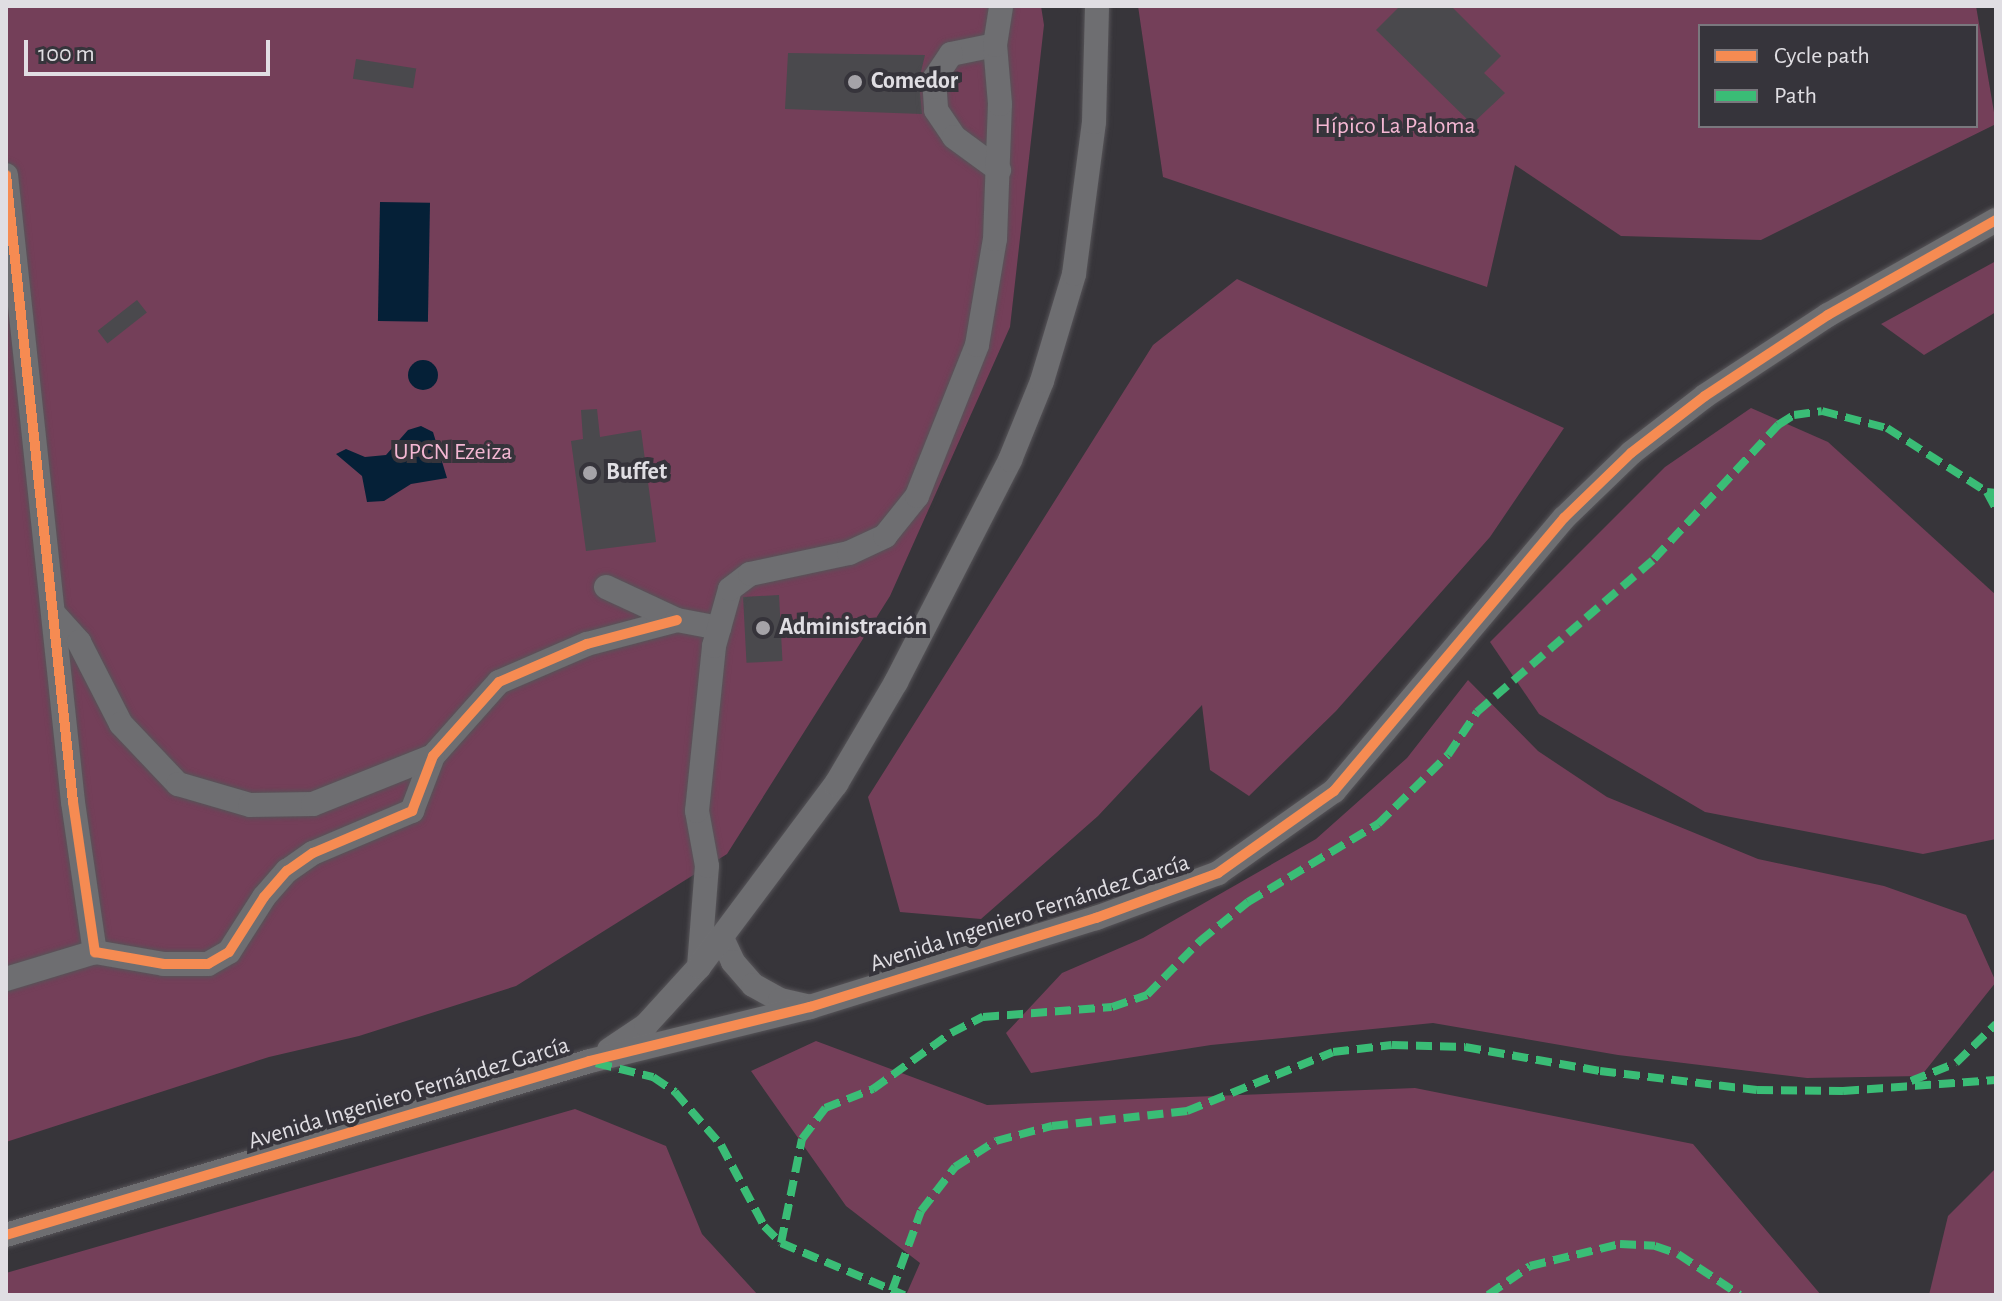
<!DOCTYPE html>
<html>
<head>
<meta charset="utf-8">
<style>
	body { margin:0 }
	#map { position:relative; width:2002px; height:1301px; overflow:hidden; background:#37353a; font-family:"Alegreya Sans",sans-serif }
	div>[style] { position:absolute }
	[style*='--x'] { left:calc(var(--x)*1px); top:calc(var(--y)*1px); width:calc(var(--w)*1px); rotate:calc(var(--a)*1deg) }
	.green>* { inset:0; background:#743f59 }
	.water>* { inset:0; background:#052037; transform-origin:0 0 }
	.round { border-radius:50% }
	.building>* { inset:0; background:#4a494d; transform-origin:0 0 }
	.roads { filter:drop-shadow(0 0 2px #565458) drop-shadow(0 0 2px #565458) }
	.minor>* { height:24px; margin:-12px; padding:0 12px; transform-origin:12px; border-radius:12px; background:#6e6e71 }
	.quiet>* { height:8px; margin-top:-4px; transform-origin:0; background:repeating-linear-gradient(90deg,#3abd76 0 16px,transparent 0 24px) }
	.cycleway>* { height:10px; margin:-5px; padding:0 5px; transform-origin:5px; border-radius:5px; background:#f68b52 }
	.dots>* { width:22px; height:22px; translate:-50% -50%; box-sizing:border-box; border:4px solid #36343b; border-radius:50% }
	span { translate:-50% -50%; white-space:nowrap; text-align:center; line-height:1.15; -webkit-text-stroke:8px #36343b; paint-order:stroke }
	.poi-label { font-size:24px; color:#e0dee3; font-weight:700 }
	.left { translate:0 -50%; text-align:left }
	.park-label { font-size:24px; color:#f4b7d3 }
	.street-label { font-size:24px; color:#e0dee3 }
	.frame { position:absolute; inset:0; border:8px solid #e0dee3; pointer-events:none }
	.legend { position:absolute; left:1698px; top:24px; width:280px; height:104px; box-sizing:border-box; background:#36343b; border:2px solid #7a787e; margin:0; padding:10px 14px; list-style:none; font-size:24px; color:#e0dee3 }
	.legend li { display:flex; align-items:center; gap:16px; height:40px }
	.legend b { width:40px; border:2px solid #7a787e }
	.scale { position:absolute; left:24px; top:40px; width:246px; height:36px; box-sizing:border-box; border:4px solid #e0dee3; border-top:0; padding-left:10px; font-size:24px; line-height:28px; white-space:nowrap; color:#e0dee3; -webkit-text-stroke:6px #36343b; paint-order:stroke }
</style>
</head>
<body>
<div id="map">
	<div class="green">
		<i style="clip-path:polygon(6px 6px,1041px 6px,1044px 25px,1010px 327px,890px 596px,727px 854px,516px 986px,359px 1036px,269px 1057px,6px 1142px)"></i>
		<i style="clip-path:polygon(evenodd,1138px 6px,1976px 6px,1996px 124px,1761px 240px,1621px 236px,1515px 165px,1487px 287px,1163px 177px,1138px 6px,1700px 26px,1976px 26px,1976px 126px,1700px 126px,1700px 26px)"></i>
		<i style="clip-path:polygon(1996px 261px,1996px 312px,1924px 355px,1881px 324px)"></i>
		<i style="clip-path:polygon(1237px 279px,1564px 428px,1490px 537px,1336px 711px,1249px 796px,1210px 770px,1202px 705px,1098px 816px,981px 919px,900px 912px,868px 797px,1153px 345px)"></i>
		<i style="clip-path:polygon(1751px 408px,1828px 442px,1996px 595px,1996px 839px,1923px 854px,1705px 812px,1539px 714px,1490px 642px,1665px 467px)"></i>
		<i style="clip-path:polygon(1468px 680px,1538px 751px,1607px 797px,1758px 859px,1884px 886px,1966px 915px,1996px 982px,1921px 1076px,1807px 1078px,1618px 1055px,1433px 1023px,1211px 1045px,1031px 1073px,1006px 1033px,1062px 973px,1143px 938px,1316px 839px,1407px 758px)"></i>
		<i style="clip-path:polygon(816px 1041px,987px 1105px,1415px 1088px,1693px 1144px,1821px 1295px,906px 1295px,920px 1263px,846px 1206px,751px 1071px)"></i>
		<i style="clip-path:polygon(575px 1109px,666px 1146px,702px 1234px,758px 1295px,6px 1295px,6px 1273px)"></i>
		<i style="clip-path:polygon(1996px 1168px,1996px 1295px,1929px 1295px,1948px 1216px)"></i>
	</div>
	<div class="water">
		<i style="left:380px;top:202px;width:50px;height:119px;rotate:1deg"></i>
		<i class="round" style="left:408px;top:360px;width:30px;height:30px"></i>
		<i style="clip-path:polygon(421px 426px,433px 432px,447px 478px,411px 484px,384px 501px,367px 502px,362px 476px,336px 454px,346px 449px,365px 457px,386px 455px,408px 430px)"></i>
	</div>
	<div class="building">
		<i style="clip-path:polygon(1400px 6px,1451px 6px,1501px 56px,1484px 73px,1505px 93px,1472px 124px,1376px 30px)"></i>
		<i style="clip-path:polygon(788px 53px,925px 55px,919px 80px,922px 114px,785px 109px)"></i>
		<i style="left:356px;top:59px;width:61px;height:20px;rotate:9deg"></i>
		<i style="left:137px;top:300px;width:16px;height:50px;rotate:52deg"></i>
		<i style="clip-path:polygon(597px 409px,600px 437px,641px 430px,656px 542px,586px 551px,571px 441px,583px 439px,581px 410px)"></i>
		<i style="left:779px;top:595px;width:66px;height:36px;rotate:87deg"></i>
	</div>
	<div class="roads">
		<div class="minor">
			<i style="--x:995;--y:45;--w:45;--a:168.4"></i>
			<i style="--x:951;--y:54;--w:30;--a:124"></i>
			<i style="--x:934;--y:79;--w:31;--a:86"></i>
			<i style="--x:936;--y:110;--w:32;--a:56"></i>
			<i style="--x:954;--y:137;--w:56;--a:36.3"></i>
			<i style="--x:6;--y:175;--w:631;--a:83.9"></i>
			<i style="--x:73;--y:802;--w:152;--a:81.7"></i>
			<i style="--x:95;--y:952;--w:70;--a:9.9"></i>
			<i style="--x:164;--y:964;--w:44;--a:0"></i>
			<i style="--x:208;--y:964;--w:24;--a:-30"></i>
			<i style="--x:229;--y:952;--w:65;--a:-57.5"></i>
			<i style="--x:264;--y:897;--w:35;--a:-49"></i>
			<i style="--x:287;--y:871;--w:32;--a:-35"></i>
			<i style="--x:313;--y:853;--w:108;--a:-23"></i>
			<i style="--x:412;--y:811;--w:59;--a:-69.1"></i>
			<i style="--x:433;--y:756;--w:99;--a:-48.3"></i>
			<i style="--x:499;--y:682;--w:96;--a:-23.4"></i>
			<i style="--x:587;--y:644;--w:93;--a:-14.9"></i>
			<i style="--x:606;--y:587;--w:78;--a:24.9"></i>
			<i style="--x:677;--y:620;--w:43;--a:10.8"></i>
			<i style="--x:54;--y:614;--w:38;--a:48"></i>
			<i style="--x:79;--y:642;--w:92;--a:62.9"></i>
			<i style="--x:121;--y:724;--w:83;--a:46.5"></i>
			<i style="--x:178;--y:784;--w:75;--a:16.3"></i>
			<i style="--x:250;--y:805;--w:63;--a:-0.9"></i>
			<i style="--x:313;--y:804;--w:129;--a:-21.8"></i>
			<i style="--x:722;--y:938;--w:26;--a:65"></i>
			<i style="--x:733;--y:962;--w:30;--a:49"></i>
			<i style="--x:753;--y:985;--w:31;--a:29"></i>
			<i style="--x:780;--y:1000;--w:28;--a:13"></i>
			<i style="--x:699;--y:967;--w:101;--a:-85.5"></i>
			<i style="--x:707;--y:866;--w:56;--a:-100.3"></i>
			<i style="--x:697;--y:811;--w:166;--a:-84.1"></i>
			<i style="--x:714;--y:646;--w:59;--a:-74.3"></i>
			<i style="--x:730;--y:589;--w:25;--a:-37"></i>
			<i style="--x:750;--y:574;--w:101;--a:-12"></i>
			<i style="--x:849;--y:553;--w:40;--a:-25"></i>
			<i style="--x:885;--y:536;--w:51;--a:-51.3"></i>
			<i style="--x:917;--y:496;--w:162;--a:-68.3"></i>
			<i style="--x:977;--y:345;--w:108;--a:-80.4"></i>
			<i style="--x:995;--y:239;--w:135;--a:-87.9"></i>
			<i style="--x:1000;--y:104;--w:59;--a:-94.8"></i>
			<i style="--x:995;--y:45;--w:39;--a:-81"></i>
			<i style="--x:6;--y:979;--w:93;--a:-16.9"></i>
			<i style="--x:609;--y:1050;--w:45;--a:-34"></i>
			<i style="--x:646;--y:1025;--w:79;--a:-47.6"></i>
			<i style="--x:699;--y:967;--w:229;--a:-53.2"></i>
			<i style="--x:836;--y:784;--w:118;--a:-59.5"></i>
			<i style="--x:896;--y:682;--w:250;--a:-62.8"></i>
			<i style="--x:1010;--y:460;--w:85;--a:-67.9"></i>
			<i style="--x:1042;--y:381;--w:112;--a:-73.3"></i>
			<i style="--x:1074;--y:274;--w:153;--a:-82.5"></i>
			<i style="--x:1094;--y:122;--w:116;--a:-88.5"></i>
			<i style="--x:6;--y:1235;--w:609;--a:-16.59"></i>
			<i style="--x:590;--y:1061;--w:227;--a:-13.8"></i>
			<i style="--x:810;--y:1007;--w:300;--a:-17.3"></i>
			<i style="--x:1096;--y:918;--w:130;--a:-20.2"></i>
			<i style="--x:1218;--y:873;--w:142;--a:-35.3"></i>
			<i style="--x:1334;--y:791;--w:357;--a:-49.9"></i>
			<i style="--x:1564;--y:518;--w:93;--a:-44.1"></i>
			<i style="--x:1631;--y:453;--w:93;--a:-37.6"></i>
			<i style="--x:1705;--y:396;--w:147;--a:-33.4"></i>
			<i style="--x:1828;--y:315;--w:193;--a:-29.5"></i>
		</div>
	</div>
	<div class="quiet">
		<i style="--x:1987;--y:492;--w:19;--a:62"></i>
		<i style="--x:596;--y:1063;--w:59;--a:13.8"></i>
		<i style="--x:653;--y:1077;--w:27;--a:34"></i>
		<i style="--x:675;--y:1092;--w:70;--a:49"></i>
		<i style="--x:721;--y:1145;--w:92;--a:62"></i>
		<i style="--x:764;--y:1226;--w:24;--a:45"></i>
		<i style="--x:781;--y:1243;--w:134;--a:22.9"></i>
		<i style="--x:1911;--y:1081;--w:48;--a:-21.8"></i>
		<i style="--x:1956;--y:1063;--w:56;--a:-44.3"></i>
		<i style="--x:781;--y:1243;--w:106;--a:-78.6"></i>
		<i style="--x:802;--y:1139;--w:39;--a:-53"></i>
		<i style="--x:825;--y:1108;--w:52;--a:-21.6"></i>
		<i style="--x:873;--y:1089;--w:96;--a:-35.7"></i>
		<i style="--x:951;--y:1033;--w:36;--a:-27"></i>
		<i style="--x:983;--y:1017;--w:129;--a:-4.4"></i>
		<i style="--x:1112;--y:1007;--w:37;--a:-19"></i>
		<i style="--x:1147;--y:995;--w:76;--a:-45.5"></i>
		<i style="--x:1200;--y:941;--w:62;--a:-39.1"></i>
		<i style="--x:1248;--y:902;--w:152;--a:-31"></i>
		<i style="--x:1378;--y:824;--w:98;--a:-44.6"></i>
		<i style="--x:1448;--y:755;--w:52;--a:-56"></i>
		<i style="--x:1477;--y:712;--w:234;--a:-40.8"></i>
		<i style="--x:1654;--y:559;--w:183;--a:-47.2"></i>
		<i style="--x:1778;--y:425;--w:19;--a:-32"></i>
		<i style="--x:1794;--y:415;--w:28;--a:-8"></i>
		<i style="--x:1822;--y:411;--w:67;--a:14.7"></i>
		<i style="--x:1887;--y:428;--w:119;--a:32.6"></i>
		<i style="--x:1987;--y:492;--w:9;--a:6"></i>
		<i style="--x:892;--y:1291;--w:85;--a:-70.1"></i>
		<i style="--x:921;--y:1211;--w:56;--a:-52.3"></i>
		<i style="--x:955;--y:1167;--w:49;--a:-32.4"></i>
		<i style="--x:996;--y:1141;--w:58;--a:-15"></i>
		<i style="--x:1052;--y:1126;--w:136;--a:-6.3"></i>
		<i style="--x:1187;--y:1111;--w:157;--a:-22"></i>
		<i style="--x:1333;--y:1052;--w:59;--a:-6.8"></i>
		<i style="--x:1392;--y:1045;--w:73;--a:1.6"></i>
		<i style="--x:1465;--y:1047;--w:137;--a:10.1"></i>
		<i style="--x:1600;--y:1071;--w:158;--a:6.9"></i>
		<i style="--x:1757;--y:1090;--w:86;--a:0.7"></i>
		<i style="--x:1843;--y:1091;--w:153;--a:-4.1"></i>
		<i style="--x:1488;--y:1295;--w:51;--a:-34.6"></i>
		<i style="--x:1530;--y:1266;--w:93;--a:-13.7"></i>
		<i style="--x:1620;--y:1244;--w:35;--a:3"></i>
		<i style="--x:1655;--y:1246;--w:24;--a:19"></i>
		<i style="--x:1678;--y:1254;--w:74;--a:33.5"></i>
	</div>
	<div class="cycleway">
		<i style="--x:6;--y:175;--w:631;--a:83.9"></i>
		<i style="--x:73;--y:802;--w:152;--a:81.7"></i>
		<i style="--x:95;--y:952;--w:70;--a:9.9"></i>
		<i style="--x:164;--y:964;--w:44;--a:0"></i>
		<i style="--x:208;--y:964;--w:24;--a:-30"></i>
		<i style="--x:229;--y:952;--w:65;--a:-57.5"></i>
		<i style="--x:264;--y:897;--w:35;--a:-49"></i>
		<i style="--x:287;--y:871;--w:32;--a:-35"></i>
		<i style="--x:313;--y:853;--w:108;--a:-23"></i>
		<i style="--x:412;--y:811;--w:59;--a:-69.1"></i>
		<i style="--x:433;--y:756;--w:99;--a:-48.3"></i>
		<i style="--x:499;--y:682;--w:96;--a:-23.4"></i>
		<i style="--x:587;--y:644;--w:93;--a:-14.9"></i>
		<i style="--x:6;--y:1235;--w:609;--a:-16.59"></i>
		<i style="--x:590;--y:1061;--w:227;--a:-13.8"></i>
		<i style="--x:810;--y:1007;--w:300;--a:-17.3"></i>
		<i style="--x:1096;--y:918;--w:130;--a:-20.2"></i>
		<i style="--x:1218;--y:873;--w:142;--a:-35.3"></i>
		<i style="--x:1334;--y:791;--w:357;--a:-49.9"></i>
		<i style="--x:1564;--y:518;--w:93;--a:-44.1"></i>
		<i style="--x:1631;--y:453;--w:93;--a:-37.6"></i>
		<i style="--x:1705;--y:396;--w:147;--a:-33.4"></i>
		<i style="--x:1828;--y:315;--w:193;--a:-29.5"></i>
	</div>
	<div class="dots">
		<i style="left:855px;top:82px;background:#a5a3a8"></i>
		<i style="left:590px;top:473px;background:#a5a3a8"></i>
		<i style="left:763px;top:628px;background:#a5a3a8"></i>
	</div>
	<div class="poi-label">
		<span class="left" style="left:871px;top:82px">Comedor</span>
		<span class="left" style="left:606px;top:473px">Buffet</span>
		<span class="left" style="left:779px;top:628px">Administración</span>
	</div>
	<div class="park-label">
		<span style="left:1395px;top:127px">Hípico La Paloma</span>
		<span style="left:453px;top:453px">UPCN Ezeiza</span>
	</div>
	<div class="street-label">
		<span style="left:1030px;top:914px;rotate:-18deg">Avenida Ingeniero Fernández García</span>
		<span style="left:409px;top:1094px;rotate:-17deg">Avenida Ingeniero Fernández García</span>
	</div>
	<div class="frame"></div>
	<ul class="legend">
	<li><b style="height:10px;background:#f68b52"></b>Cycle path</li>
	<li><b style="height:10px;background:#3abd76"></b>Path</li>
	</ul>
	<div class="scale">100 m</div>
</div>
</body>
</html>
